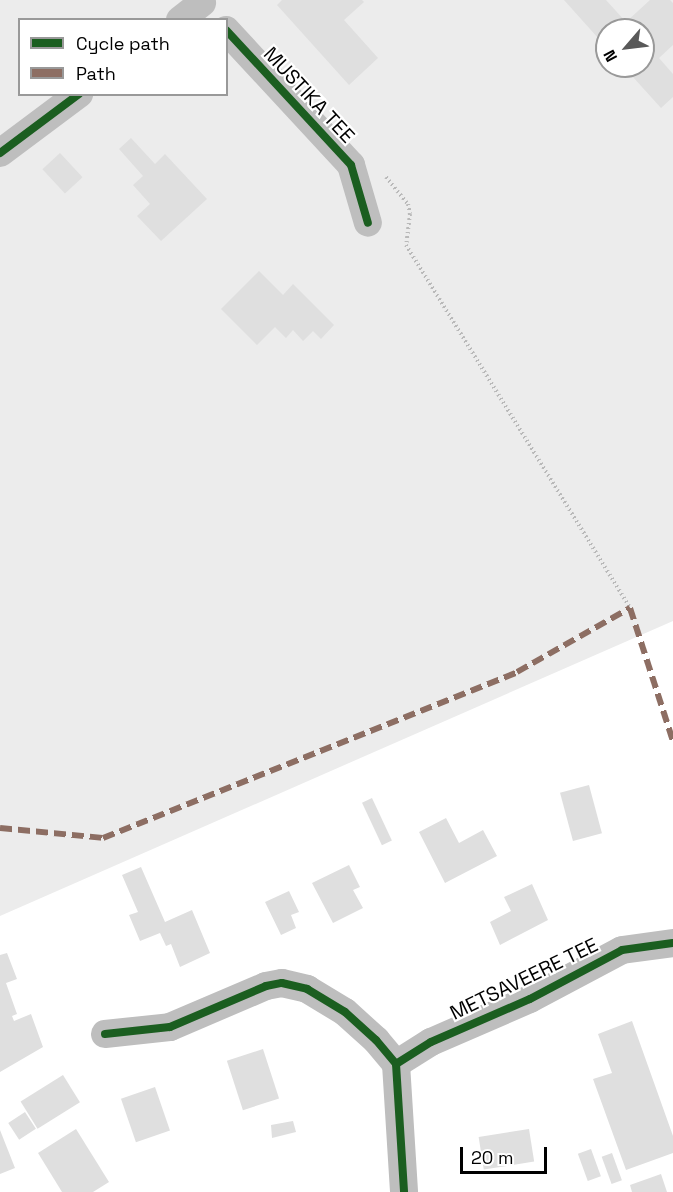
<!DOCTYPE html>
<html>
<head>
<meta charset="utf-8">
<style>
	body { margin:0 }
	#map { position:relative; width:673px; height:1192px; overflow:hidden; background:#fff; font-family:"Space Grotesk",sans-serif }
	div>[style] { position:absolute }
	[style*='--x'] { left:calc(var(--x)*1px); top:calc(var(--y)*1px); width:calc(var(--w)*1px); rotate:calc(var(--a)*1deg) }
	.green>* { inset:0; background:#ececec }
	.building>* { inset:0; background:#dfdfdf; transform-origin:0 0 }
	.path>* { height:4px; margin-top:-2px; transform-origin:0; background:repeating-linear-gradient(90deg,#b9b9b9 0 1.5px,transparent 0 4.5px) }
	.street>* { height:28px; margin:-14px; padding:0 14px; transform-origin:14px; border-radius:14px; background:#bebebe }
	.quiet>* { height:6px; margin-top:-3px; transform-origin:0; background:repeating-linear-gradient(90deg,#8d6e63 0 12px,transparent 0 18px) }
	.cycleway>* { height:8px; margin:-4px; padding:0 4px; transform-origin:4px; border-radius:4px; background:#1b5e20 }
	span { translate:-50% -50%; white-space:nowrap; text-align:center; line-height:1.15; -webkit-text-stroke:4.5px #fff; paint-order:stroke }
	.street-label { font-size:20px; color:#000 }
	.legend { position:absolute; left:18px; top:18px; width:210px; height:78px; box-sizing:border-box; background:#fff; border:2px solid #999; margin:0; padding:8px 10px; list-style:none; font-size:18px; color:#000 }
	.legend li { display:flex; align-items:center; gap:12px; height:30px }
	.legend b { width:30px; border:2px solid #999 }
	.north { position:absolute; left:595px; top:18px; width:60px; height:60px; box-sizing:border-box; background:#fff; border:2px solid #999; border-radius:50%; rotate:242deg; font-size:16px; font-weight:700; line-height:24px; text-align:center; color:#000 }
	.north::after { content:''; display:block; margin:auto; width:21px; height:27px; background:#595959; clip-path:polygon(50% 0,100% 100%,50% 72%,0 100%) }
	.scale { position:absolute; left:460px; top:1147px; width:87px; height:27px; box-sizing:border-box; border:3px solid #000; border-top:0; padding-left:8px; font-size:18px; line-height:21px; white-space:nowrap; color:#000; -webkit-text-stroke:4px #fff; paint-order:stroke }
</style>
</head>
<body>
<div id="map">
	<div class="green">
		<i style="clip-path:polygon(evenodd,0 0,673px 0,673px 621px,0 916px,0 0,20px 20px,226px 20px,226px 94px,20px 94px,20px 20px,0 0,607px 30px,643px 30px,643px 66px,607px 66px,607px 30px)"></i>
	</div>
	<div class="building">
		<i style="clip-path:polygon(282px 0,362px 0,364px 2px,344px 20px,378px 58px,349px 85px,277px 5px)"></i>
		<i style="clip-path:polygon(564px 0,606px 0,626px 22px,650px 0,670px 0,673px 3px,673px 45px,659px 58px,673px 74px,673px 97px,661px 108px,623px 66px,643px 66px,643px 30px,607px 30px,607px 48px)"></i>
		<i style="clip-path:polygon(131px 138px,155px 164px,165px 154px,207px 199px,161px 241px,137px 216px,150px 204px,133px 185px,143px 176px,119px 149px)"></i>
		<i style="left:60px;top:153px;width:33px;height:24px;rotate:47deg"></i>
		<i style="clip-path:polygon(259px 271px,283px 295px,293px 284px,334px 325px,321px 339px,313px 331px,303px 341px,293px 330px,286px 338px,275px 327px,257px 345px,221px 309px)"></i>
		<i style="left:589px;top:785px;width:50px;height:30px;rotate:75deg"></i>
		<i style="left:372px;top:798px;width:47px;height:11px;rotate:65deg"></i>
		<i style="clip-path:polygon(446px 818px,459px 843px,483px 830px,497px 856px,445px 883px,419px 832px)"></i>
		<i style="clip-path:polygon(349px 865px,360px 887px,353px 890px,363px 908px,333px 923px,312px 883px)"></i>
		<i style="clip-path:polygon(141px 867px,165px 922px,192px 910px,210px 953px,180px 967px,171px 944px,166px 946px,160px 933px,140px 941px,129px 915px,138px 912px,122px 875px)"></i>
		<i style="clip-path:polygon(532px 884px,548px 920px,500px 945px,490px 922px,511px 911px,504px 897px)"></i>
		<i style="clip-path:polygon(289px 891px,299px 912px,291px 915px,296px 928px,281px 935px,265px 902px)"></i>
		<i style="clip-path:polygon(7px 953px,17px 979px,6px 983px,17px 1014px,12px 1016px,14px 1021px,31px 1014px,43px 1047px,0 1072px,0 955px)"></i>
		<i style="clip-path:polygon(632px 1021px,673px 1136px,673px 1153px,626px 1170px,593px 1079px,612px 1073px,598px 1034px)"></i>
		<i style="left:263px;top:1049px;width:52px;height:38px;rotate:72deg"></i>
		<i style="left:63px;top:1075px;width:32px;height:50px;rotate:58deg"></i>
		<i style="left:155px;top:1087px;width:46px;height:36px;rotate:71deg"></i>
		<i style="left:25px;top:1112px;width:20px;height:20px;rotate:57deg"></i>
		<i style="clip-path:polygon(293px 1121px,296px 1132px,272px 1138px,271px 1125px)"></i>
		<i style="clip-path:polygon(76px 1129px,109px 1182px,93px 1192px,62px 1192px,38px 1153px)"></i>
		<i style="left:529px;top:1129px;width:33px;height:51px;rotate:81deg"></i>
		<i style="clip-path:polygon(0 1130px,15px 1168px,0 1174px)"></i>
		<i style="left:591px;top:1149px;width:29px;height:14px;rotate:70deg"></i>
		<i style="left:612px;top:1153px;width:29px;height:11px;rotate:70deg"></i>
		<i style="clip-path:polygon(661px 1174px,667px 1192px,632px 1192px,630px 1185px)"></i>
	</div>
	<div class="path">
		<i style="--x:386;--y:177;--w:35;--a:51"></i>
		<i style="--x:408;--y:204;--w:10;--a:79"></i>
		<i style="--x:410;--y:214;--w:31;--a:97"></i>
		<i style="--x:406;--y:245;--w:427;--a:58.3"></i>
	</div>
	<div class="street">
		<i style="--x:180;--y:20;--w:28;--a:-38"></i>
		<i style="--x:226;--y:30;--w:184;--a:47.2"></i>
		<i style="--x:351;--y:165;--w:60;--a:73.7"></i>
		<i style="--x:0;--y:153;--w:99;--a:-36.8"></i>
		<i style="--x:105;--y:1034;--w:65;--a:-6.1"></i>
		<i style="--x:170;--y:1027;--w:104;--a:-23.1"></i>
		<i style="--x:266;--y:986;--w:16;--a:-11"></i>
		<i style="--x:282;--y:983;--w:26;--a:13"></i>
		<i style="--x:307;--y:989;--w:44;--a:31.2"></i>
		<i style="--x:345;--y:1012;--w:42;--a:42.1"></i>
		<i style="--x:376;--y:1040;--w:31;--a:50"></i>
		<i style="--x:396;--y:1064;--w:128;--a:86.4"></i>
		<i style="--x:396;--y:1064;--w:41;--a:-32.2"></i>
		<i style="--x:431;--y:1042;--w:108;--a:-23.5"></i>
		<i style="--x:530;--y:999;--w:104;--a:-28"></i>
		<i style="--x:622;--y:950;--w:51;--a:-7.8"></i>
	</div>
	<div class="quiet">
		<i style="--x:0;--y:828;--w:103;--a:5.5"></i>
		<i style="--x:103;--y:838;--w:446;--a:-21.8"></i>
		<i style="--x:517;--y:672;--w:130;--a:-29.5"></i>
		<i style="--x:630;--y:608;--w:140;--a:72.1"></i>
	</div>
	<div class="cycleway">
		<i style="--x:226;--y:30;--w:184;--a:47.2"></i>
		<i style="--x:351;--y:165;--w:60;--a:73.7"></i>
		<i style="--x:0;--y:153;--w:99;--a:-36.8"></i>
		<i style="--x:105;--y:1034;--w:65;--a:-6.1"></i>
		<i style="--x:170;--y:1027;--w:104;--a:-23.1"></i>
		<i style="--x:266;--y:986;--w:16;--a:-11"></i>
		<i style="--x:282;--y:983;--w:26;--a:13"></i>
		<i style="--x:307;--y:989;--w:44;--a:31.2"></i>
		<i style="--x:345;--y:1012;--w:42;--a:42.1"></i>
		<i style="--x:376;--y:1040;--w:31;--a:50"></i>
		<i style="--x:396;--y:1064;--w:128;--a:86.4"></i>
		<i style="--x:396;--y:1064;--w:41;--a:-32.2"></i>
		<i style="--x:431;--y:1042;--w:108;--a:-23.5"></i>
		<i style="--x:530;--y:999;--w:104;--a:-28"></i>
		<i style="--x:622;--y:950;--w:51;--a:-7.8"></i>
	</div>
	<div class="street-label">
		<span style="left:309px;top:95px;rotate:47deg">MUSTIKA TEE</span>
		<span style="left:524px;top:979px;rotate:-26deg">METSAVEERE TEE</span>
	</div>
	<ul class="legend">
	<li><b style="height:8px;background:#1b5e20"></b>Cycle path</li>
	<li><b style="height:8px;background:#8d6e63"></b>Path</li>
	</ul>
	<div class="north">N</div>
	<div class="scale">20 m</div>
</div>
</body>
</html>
